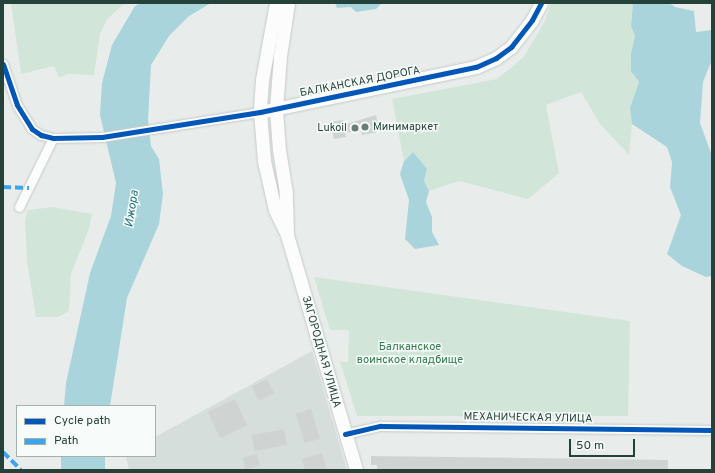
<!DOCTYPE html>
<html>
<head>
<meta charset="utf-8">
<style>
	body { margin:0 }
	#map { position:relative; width:715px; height:473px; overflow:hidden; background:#e8edeb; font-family:Overpass,sans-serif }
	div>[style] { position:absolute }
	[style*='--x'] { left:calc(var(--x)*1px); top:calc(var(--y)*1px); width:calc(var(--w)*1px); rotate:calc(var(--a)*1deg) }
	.built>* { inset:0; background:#d6dedb }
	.green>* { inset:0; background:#d1e6d8 }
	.water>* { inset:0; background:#a9d4db; transform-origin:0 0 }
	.building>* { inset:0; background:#cfd4d2; transform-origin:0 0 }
	.roads { filter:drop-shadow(0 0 1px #c5cac8) drop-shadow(0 0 1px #c5cac8) }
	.street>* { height:9px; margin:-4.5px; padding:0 4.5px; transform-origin:4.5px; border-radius:4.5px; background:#fcfcfc }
	.secondary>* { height:13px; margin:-6.5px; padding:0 6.5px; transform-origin:6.5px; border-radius:6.5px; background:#fcfcfc }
	.quiet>* { height:4px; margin-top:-2px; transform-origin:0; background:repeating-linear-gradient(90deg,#3ea4ec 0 8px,transparent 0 12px) }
	.cycleway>* { height:5px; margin:-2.5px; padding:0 2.5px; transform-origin:2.5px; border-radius:2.5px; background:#0057b8 }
	.dots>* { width:11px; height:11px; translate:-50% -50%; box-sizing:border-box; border:2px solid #f7fbf9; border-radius:50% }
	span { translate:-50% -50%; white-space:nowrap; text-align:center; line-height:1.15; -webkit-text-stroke:3px #f7fbf9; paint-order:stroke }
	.street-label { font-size:11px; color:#24423a }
	.poi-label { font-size:11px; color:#24423a }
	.left { translate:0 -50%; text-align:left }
	.right { translate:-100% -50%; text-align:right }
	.park-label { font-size:11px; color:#2d7a4b }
	.water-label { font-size:12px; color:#1c6f80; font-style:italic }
	.frame { position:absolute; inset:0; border:4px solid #24423a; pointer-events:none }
	.legend { position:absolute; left:16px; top:405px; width:140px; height:52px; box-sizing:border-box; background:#f7fbf9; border:1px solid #a3b1ad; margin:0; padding:5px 7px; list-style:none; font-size:12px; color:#24423a }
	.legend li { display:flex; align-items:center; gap:8px; height:20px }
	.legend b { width:20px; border:1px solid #a3b1ad }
	.scale { position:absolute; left:569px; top:439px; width:66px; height:18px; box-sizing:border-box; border:2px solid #24423a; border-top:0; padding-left:5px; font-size:12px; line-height:14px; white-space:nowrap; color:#24423a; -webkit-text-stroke:3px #f7fbf9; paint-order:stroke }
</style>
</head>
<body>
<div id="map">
	<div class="built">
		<i style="clip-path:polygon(312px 351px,347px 470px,129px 470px,126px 456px,155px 456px,155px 437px)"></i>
	</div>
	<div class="green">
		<i style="clip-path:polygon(11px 3px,125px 3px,107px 19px,100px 34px,94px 75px,68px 74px,59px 78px,54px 66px,21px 74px)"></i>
		<i style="clip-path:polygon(551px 3px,633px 3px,631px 26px,635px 36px,631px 53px,631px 71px,639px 82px,630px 108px,632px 124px,629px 155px,600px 124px,581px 92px,546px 105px,559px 173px,528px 199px,459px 181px,429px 191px,424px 181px,427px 169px,413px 152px,404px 161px,392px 99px,497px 79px,523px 58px,544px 23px)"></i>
		<i style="clip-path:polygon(53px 207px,92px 214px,89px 229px,71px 274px,69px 311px,58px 317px,36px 317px,27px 261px,25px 221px,28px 210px)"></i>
		<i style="clip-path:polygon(314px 277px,630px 321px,628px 416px,357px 416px,340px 362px,348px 362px,349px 330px,330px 330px)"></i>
	</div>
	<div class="water">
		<i style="clip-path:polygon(141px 3px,211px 3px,189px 16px,169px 36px,151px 65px,148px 120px,151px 146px,159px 159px,163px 194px,159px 224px,127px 298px,110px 406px,64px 406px,66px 383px,90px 273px,111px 216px,116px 183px,100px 115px,102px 83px,112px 45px,135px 6px)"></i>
		<i style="clip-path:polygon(335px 3px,382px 3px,376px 9px,356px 12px,351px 7px,337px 8px)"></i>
		<i style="clip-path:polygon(633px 3px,669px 3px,675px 7px,694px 11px,696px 32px,712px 30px,712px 60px,703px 82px,700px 123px,712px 156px,712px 276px,706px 277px,682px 266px,667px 254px,681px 215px,670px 187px,672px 162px,667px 147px,632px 124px,630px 108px,639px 82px,631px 71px,631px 53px,635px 36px,631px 26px)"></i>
		<i style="clip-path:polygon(413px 152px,427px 169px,424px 181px,429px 191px,426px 202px,432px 217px,432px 232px,439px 245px,415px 249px,405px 239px,409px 200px,400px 174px,404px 161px)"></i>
		<i style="left:61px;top:456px;width:44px;height:14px"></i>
	</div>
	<div class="building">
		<i style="clip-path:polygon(376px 115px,379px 132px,362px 135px,361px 130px,345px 133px,346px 137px,334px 139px,330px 122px,343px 120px,343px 125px)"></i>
		<i style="left:267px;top:379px;width:16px;height:17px;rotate:63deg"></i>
		<i style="left:235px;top:399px;width:29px;height:30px;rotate:65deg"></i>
		<i style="left:311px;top:409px;width:31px;height:16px;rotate:73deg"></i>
		<i style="left:284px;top:429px;width:16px;height:33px;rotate:79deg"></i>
		<i style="clip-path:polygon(322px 453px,327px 470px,305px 470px,302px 459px)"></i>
		<i style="left:257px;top:454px;width:12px;height:15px;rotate:76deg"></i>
		<i style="clip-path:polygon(371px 456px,668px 460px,668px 470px,377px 470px,377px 465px,371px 465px)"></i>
	</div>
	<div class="roads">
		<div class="street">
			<i style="--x:3;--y:64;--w:43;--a:71.1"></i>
			<i style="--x:17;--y:105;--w:28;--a:58"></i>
			<i style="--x:32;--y:129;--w:11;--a:34"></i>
			<i style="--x:41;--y:135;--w:12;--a:14"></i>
			<i style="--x:53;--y:138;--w:49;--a:-1.2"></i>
			<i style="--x:102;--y:137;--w:160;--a:-9"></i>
			<i style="--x:19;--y:207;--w:77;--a:-63.8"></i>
			<i style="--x:345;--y:434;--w:37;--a:-13"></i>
			<i style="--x:381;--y:426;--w:331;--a:0.7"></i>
		</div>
		<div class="secondary">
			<i style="--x:276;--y:3;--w:78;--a:100.3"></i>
			<i style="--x:262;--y:80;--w:32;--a:94"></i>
			<i style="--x:260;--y:112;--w:49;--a:85.3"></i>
			<i style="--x:264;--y:161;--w:50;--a:77.3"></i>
			<i style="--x:275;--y:210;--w:28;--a:64"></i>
			<i style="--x:287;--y:235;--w:245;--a:73.6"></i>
			<i style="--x:260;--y:112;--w:221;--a:-11.8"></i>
			<i style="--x:476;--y:67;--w:22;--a:-24"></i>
			<i style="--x:496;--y:58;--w:19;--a:-36"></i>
			<i style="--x:511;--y:47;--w:34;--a:-52"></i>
			<i style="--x:532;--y:20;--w:19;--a:-62"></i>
			<i style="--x:287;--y:231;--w:38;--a:-92"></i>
			<i style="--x:286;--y:193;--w:44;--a:-99.2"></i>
			<i style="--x:279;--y:150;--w:41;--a:-94.2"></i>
			<i style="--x:276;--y:109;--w:53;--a:-85.7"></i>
			<i style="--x:280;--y:56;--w:54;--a:-81.4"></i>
		</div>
	</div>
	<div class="quiet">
		<i style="--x:3;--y:187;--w:26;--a:2"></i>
		<i style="--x:3;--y:452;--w:25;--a:45"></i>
	</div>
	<div class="cycleway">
		<i style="--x:3;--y:64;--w:43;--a:71.1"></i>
		<i style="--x:17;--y:105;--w:28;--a:58"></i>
		<i style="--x:32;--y:129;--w:11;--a:34"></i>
		<i style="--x:41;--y:135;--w:12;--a:14"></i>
		<i style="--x:53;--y:138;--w:49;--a:-1.2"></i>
		<i style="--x:102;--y:137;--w:160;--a:-9"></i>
		<i style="--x:260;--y:112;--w:221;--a:-11.8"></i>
		<i style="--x:476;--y:67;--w:22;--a:-24"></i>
		<i style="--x:496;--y:58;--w:19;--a:-36"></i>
		<i style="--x:511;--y:47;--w:34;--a:-52"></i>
		<i style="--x:532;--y:20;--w:19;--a:-62"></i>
		<i style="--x:345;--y:434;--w:37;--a:-13"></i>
		<i style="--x:381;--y:426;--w:331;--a:0.7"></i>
	</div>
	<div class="dots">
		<i style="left:365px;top:127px;background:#697e78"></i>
		<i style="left:355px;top:128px;background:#697e78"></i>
	</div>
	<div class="street-label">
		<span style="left:360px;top:82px;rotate:-11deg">БАЛКАНСКАЯ ДОРОГА</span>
		<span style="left:321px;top:352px;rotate:74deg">ЗАГОРОДНАЯ УЛИЦА</span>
		<span style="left:528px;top:418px;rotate:1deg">МЕХАНИЧЕСКАЯ УЛИЦА</span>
	</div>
	<div class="poi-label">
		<span class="left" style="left:373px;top:127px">Минимаркет</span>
		<span class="right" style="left:347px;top:128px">Lukoil</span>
	</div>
	<div class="park-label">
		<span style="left:410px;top:354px">Балканское<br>воинское кладбище</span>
	</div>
	<div class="water-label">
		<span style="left:133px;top:209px;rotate:-81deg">Ижора</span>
	</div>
	<div class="frame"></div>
	<ul class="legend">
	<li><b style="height:5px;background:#0057b8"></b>Cycle path</li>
	<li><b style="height:5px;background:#3ea4ec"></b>Path</li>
	</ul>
	<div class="scale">50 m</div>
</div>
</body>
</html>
